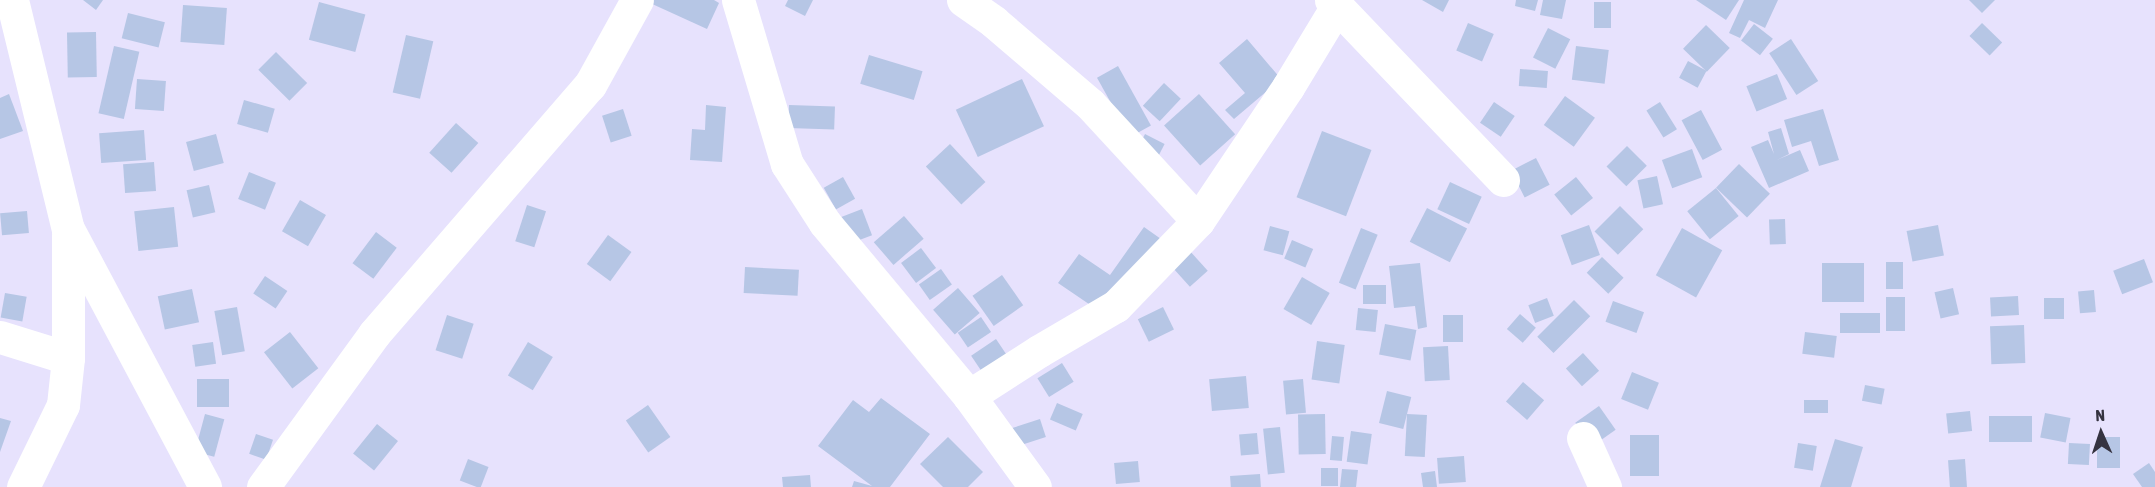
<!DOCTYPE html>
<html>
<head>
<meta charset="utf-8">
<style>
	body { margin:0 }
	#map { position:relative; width:2155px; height:487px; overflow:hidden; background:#e7e2fd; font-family:"Asap Condensed",sans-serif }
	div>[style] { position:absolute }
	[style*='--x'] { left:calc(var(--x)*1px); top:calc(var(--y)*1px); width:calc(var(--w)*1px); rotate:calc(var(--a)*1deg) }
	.building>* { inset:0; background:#b6c6e5; transform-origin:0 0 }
	.minor>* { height:33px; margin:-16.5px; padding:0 16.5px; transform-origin:16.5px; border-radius:16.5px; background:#fff }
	span { translate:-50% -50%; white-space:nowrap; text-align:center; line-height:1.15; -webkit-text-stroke:4.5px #e7e2fd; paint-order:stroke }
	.north { position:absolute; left:2071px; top:403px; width:60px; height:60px; -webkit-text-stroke:4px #e7e2fd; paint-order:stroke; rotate:357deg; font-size:16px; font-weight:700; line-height:24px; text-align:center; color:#353340 }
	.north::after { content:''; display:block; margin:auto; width:21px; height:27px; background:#353340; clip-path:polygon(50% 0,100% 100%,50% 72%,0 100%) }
</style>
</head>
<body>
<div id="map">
	<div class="building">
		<i style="clip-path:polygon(83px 0,103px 0,96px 10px)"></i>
		<i style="clip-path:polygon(651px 0,714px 0,719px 3px,707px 29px,650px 3px)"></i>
		<i style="clip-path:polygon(788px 0,813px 0,805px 16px,785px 6px)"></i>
		<i style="clip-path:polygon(1422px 0,1449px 0,1443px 12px)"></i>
		<i style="clip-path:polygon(1516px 0,1538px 0,1535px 11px,1515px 6px)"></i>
		<i style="clip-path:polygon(1543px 0,1566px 0,1562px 19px,1540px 15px)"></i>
		<i style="clip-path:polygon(1696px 0,1739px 0,1726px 20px)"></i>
		<i style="clip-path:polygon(1744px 0,1778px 0,1765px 28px,1749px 20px,1740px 38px,1729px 33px)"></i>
		<i style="clip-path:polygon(1969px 0,1995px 0,1982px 13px)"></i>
		<i style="left:319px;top:2px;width:48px;height:39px;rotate:15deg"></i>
		<i style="left:1594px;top:2px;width:17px;height:26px"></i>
		<i style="left:183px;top:5px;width:44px;height:37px;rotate:4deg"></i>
		<i style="left:128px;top:13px;width:38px;height:26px;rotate:14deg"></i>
		<i style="left:1468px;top:23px;width:28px;height:30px;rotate:23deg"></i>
		<i style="left:1982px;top:23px;width:28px;height:18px;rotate:44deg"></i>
		<i style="left:1754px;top:24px;width:24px;height:21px;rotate:38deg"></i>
		<i style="left:1706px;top:25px;width:33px;height:33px;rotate:44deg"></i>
		<i style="left:1548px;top:28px;width:25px;height:33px;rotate:27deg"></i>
		<i style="left:96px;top:32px;width:45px;height:29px;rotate:89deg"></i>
		<i style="left:406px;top:35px;width:28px;height:59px;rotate:13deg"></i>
		<i style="clip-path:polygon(1247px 39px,1281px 79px,1234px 119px,1225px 110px,1245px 93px,1219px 63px)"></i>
		<i style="left:1791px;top:39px;width:50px;height:26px;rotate:57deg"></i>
		<i style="left:114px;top:46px;width:26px;height:69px;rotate:13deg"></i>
		<i style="left:1576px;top:46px;width:33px;height:34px;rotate:7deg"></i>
		<i style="left:276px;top:52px;width:44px;height:25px;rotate:45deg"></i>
		<i style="left:869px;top:55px;width:56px;height:30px;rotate:17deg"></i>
		<i style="left:1688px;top:61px;width:21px;height:19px;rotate:28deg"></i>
		<i style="left:1118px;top:66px;width:68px;height:24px;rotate:61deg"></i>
		<i style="left:1520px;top:69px;width:28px;height:17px;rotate:4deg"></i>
		<i style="left:1777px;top:74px;width:27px;height:33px;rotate:68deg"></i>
		<i style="left:137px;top:79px;width:29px;height:30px;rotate:4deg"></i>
		<i style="left:1022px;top:79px;width:52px;height:73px;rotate:65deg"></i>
		<i style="left:1164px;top:83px;width:23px;height:31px;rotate:43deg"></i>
		<i style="clip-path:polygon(9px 94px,23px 131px,0 139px,0 98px)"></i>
		<i style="left:1199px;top:94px;width:54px;height:47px;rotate:48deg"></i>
		<i style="left:1565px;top:96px;width:37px;height:36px;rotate:36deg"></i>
		<i style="left:244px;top:100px;width:32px;height:25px;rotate:16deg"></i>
		<i style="left:1494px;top:102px;width:25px;height:25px;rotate:34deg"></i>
		<i style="left:1660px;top:102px;width:32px;height:16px;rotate:58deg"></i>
		<i style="clip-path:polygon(706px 105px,726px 107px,722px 162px,690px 160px,692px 129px,705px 130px)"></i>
		<i style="left:789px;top:105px;width:46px;height:23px;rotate:2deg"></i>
		<i style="left:623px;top:109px;width:28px;height:22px;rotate:72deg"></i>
		<i style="clip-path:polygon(1823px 109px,1839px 160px,1819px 166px,1811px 141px,1792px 147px,1784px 120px)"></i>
		<i style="left:1701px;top:110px;width:45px;height:22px;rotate:62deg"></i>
		<i style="left:456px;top:123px;width:30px;height:40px;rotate:42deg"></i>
		<i style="clip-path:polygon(1781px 128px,1789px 154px,1777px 160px,1800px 150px,1809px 171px,1769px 188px,1751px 147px,1768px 140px,1774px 154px,1768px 132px)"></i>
		<i style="left:144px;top:130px;width:30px;height:45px;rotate:86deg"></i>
		<i style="left:1322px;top:131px;width:53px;height:71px;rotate:21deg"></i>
		<i style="left:216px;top:134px;width:30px;height:31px;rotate:75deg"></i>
		<i style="left:1145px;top:134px;width:22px;height:22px;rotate:27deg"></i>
		<i style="left:950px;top:144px;width:52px;height:33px;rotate:47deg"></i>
		<i style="left:1627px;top:146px;width:28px;height:29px;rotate:45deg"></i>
		<i style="left:1692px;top:149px;width:30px;height:32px;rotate:70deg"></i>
		<i style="left:1536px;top:158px;width:30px;height:28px;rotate:63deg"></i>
		<i style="left:154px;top:162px;width:29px;height:31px;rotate:86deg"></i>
		<i style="left:1739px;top:164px;width:43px;height:33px;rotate:44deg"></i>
		<i style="left:249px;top:172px;width:29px;height:29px;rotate:22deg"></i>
		<i style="left:1657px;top:176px;width:29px;height:20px;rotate:78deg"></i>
		<i style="left:843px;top:177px;width:25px;height:22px;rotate:61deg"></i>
		<i style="left:1576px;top:177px;width:27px;height:28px;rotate:51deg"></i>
		<i style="left:1450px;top:182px;width:35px;height:30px;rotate:25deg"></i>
		<i style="left:209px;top:185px;width:28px;height:23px;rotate:77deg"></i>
		<i style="left:1716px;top:188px;width:36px;height:37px;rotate:51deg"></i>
		<i style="left:300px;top:200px;width:30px;height:36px;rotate:30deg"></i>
		<i style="left:527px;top:205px;width:20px;height:38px;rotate:18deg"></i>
		<i style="left:1620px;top:206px;width:33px;height:36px;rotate:45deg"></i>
		<i style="left:174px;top:207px;width:40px;height:40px;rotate:84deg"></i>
		<i style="left:1427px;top:208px;width:45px;height:38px;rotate:27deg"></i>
		<i style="left:862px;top:209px;width:28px;height:27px;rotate:69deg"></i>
		<i style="left:27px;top:211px;width:22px;height:27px;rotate:85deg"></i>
		<i style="left:904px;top:216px;width:30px;height:40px;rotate:49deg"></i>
		<i style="left:1785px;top:219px;width:25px;height:16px;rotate:88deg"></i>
		<i style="left:1589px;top:225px;width:32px;height:30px;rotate:70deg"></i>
		<i style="left:1938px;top:225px;width:31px;height:32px;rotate:79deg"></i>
		<i style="left:1270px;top:226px;width:20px;height:25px;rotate:15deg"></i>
		<i style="clip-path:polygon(1144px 227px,1161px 239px,1108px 317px,1058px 283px,1079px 254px,1110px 275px)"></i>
		<i style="left:1361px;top:228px;width:18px;height:59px;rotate:22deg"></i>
		<i style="left:1682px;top:228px;width:46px;height:54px;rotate:29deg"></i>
		<i style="left:376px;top:232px;width:26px;height:39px;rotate:37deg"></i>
		<i style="left:608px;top:235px;width:29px;height:36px;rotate:36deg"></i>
		<i style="left:1292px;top:240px;width:23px;height:20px;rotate:23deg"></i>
		<i style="left:921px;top:248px;width:25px;height:25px;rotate:53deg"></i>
		<i style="left:1189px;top:250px;width:28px;height:24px;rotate:48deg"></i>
		<i style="left:1602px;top:257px;width:30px;height:22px;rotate:44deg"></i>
		<i style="left:2144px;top:259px;width:25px;height:33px;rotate:69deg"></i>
		<i style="left:1903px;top:262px;width:27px;height:17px;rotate:90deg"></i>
		<i style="clip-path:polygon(1420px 263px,1427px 327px,1418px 329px,1415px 306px,1394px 308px,1389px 266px)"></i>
		<i style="left:1864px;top:263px;width:39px;height:42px;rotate:90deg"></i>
		<i style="left:745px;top:267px;width:54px;height:26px;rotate:3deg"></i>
		<i style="left:941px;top:269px;width:19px;height:27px;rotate:55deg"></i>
		<i style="left:1002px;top:275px;width:37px;height:36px;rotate:55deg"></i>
		<i style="left:265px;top:276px;width:27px;height:21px;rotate:34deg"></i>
		<i style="left:1302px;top:277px;width:32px;height:37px;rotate:30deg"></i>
		<i style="left:1386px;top:285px;width:19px;height:23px;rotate:90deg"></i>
		<i style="left:958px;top:288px;width:33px;height:33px;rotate:49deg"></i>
		<i style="left:1953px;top:288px;width:27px;height:19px;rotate:77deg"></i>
		<i style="left:192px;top:289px;width:34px;height:35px;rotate:78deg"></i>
		<i style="left:2094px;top:290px;width:22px;height:16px;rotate:85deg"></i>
		<i style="left:5px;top:293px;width:22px;height:25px;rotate:10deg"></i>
		<i style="left:2018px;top:296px;width:19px;height:28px;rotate:87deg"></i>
		<i style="left:1905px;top:297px;width:34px;height:19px;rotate:90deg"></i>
		<i style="left:1547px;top:298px;width:19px;height:20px;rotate:69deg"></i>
		<i style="left:2044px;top:298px;width:20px;height:21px"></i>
		<i style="left:1574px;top:300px;width:23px;height:52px;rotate:45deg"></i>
		<i style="left:1613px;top:301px;width:33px;height:22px;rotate:20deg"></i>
		<i style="left:237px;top:307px;width:45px;height:23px;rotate:80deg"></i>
		<i style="left:1163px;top:307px;width:25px;height:28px;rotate:64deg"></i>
		<i style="left:1358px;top:308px;width:20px;height:22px;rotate:6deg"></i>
		<i style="left:1880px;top:313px;width:20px;height:40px;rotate:90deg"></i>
		<i style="left:1520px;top:314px;width:21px;height:20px;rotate:41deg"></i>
		<i style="left:447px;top:315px;width:28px;height:37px;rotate:18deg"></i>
		<i style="left:1443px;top:315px;width:20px;height:27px"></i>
		<i style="left:981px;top:317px;width:18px;height:28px;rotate:56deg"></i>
		<i style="left:1385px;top:324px;width:32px;height:31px;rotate:11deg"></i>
		<i style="left:2024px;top:325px;width:38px;height:34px;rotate:88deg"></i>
		<i style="left:290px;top:332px;width:46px;height:33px;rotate:52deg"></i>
		<i style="left:1805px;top:332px;width:32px;height:22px;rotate:7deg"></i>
		<i style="left:996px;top:339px;width:34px;height:30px;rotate:56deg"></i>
		<i style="left:1317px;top:341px;width:28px;height:39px;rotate:8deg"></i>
		<i style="left:213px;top:342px;width:22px;height:21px;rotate:82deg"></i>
		<i style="left:528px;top:342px;width:29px;height:39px;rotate:31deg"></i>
		<i style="left:1448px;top:346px;width:34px;height:25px;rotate:87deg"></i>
		<i style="left:1583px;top:353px;width:24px;height:23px;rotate:48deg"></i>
		<i style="left:1062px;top:363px;width:22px;height:29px;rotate:58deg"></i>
		<i style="left:1632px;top:372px;width:29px;height:29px;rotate:22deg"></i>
		<i style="left:1246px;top:376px;width:32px;height:37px;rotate:85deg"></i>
		<i style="left:197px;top:379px;width:32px;height:28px"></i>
		<i style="left:1303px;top:379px;width:34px;height:20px;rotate:85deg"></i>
		<i style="left:1523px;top:382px;width:28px;height:26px;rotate:41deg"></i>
		<i style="left:1865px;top:385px;width:20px;height:16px;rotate:11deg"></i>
		<i style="left:1387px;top:391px;width:25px;height:33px;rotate:14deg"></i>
		<i style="clip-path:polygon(881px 398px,930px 434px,890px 487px,852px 487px,854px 481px,872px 486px,818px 446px,853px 400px,869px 412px)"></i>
		<i style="left:1804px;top:400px;width:24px;height:13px"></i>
		<i style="left:1057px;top:403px;width:28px;height:18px;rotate:23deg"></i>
		<i style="left:648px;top:405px;width:39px;height:27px;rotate:55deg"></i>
		<i style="left:1599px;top:406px;width:29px;height:29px;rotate:55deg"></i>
		<i style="left:1970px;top:411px;width:20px;height:24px;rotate:84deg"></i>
		<i style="left:2045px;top:413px;width:26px;height:25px;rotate:11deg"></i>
		<i style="left:205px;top:414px;width:20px;height:39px;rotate:15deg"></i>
		<i style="left:1325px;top:414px;width:40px;height:27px;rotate:89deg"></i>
		<i style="left:1407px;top:414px;width:20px;height:42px;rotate:3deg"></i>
		<i style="left:2032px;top:416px;width:26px;height:43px;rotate:90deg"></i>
		<i style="clip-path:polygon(0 418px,11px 421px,0 452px)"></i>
		<i style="left:1040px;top:419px;width:19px;height:30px;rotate:72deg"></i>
		<i style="left:377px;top:424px;width:27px;height:38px;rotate:39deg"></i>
		<i style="left:1280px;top:427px;width:46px;height:17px;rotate:84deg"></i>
		<i style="left:1351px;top:431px;width:21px;height:31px;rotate:8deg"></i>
		<i style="left:1257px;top:433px;width:21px;height:18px;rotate:85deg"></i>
		<i style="left:256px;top:434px;width:18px;height:21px;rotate:19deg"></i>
		<i style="left:1630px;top:435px;width:29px;height:41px"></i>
		<i style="left:1332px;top:436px;width:12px;height:24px;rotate:5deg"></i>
		<i style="clip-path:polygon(948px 437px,983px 472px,968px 487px,943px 487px,920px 464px)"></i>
		<i style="left:2097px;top:437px;width:23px;height:31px"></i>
		<i style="clip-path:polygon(1835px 439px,1863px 447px,1851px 487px,1820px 487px)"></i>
		<i style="left:1798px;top:443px;width:19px;height:25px;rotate:9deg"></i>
		<i style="left:2069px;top:443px;width:21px;height:21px;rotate:3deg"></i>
		<i style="left:1464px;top:456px;width:26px;height:27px;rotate:86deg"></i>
		<i style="left:468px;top:459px;width:22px;height:23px;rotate:21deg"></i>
		<i style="left:1965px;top:459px;width:28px;height:17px;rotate:86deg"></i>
		<i style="left:1138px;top:461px;width:21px;height:24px;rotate:85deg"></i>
		<i style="clip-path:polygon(2149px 463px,2155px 472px,2155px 487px,2142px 487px,2133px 474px)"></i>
		<i style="left:1321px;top:468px;width:17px;height:18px"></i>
		<i style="clip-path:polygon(1342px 469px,1358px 470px,1356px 487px,1340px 487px)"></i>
		<i style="clip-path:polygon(1435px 471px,1437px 487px,1423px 487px,1421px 473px)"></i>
		<i style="left:1260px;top:474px;width:13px;height:30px;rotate:86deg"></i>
		<i style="clip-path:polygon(810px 475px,811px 487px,783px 487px,782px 477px)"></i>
	</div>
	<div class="minor">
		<i style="--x:12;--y:0;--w:236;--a:76.3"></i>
		<i style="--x:68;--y:229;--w:292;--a:62"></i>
		<i style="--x:738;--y:0;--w:171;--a:73.4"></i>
		<i style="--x:787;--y:164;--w:70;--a:57.2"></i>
		<i style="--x:825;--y:223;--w:225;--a:50.2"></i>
		<i style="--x:969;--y:396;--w:112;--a:54"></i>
		<i style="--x:963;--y:0;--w:38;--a:35"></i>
		<i style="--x:994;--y:22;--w:126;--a:40.5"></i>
		<i style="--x:1090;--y:104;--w:159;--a:47.3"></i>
		<i style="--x:1331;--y:0;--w:249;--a:46.3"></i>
		<i style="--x:0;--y:337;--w:71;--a:17.2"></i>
		<i style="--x:969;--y:396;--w:83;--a:-32.7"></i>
		<i style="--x:1039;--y:351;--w:89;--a:-30.3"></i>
		<i style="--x:1116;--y:306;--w:118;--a:-46"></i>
		<i style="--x:1198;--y:221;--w:161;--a:-56.1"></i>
		<i style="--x:1288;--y:87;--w:95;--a:-58.8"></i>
		<i style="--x:1583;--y:438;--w:54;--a:65.8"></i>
		<i style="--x:23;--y:487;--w:91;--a:-64"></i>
		<i style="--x:63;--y:405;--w:47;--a:-83.9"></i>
		<i style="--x:68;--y:358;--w:124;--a:-90"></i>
		<i style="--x:263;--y:487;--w:189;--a:-54"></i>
		<i style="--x:374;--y:334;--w:330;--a:-49.1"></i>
		<i style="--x:590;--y:85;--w:97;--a:-61.1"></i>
	</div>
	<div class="north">N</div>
</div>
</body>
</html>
